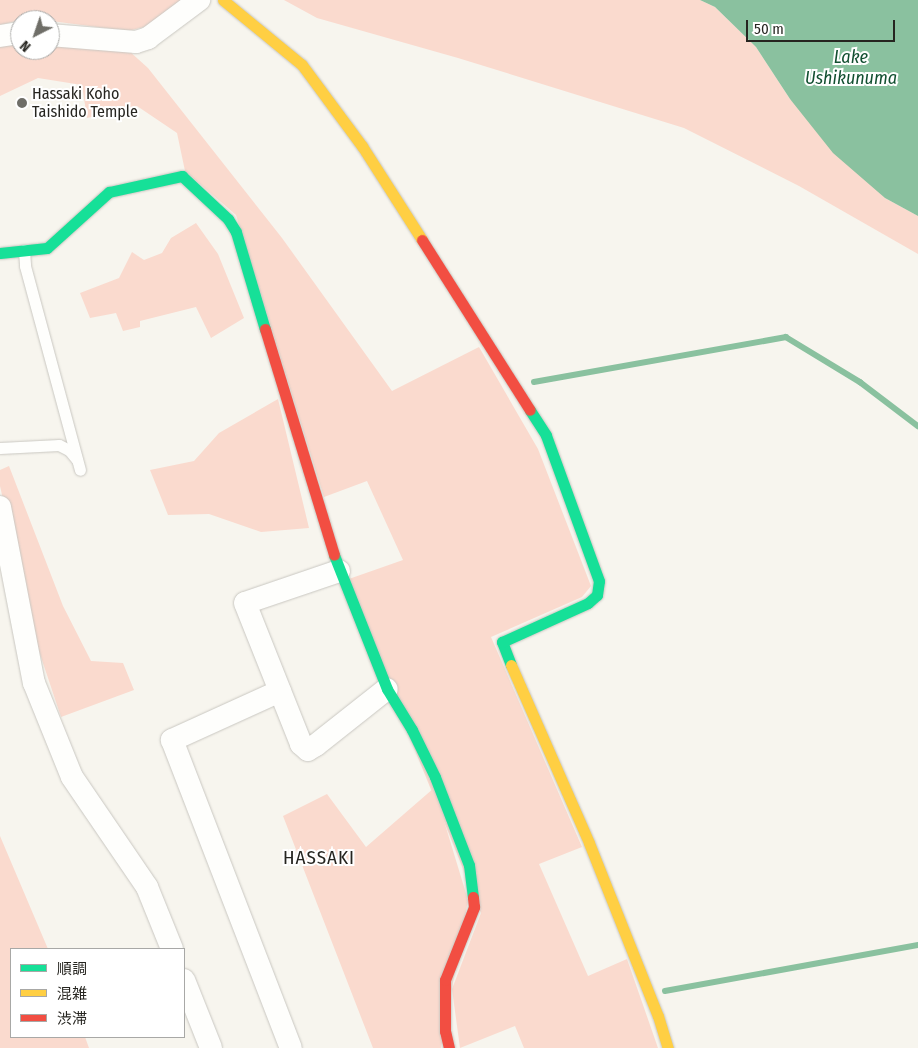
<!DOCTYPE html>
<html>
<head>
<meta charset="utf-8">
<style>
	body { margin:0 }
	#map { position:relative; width:918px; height:1048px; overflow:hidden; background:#f7f5ee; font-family:"Fira Sans Condensed","Noto Sans JP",sans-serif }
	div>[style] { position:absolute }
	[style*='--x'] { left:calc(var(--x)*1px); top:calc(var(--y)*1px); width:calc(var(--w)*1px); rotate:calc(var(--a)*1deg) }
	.green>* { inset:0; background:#fadace }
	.water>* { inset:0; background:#8ac19f }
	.stream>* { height:5.5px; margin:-2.75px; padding:0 2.75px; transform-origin:2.75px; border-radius:2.75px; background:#8ac19f }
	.roads { filter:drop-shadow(0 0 1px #c9c7c1) drop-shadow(0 0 1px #c9c7c1) }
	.lane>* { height:11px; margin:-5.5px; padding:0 5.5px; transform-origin:5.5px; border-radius:5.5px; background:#fefefc }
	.street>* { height:22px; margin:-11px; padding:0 11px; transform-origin:11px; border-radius:11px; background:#fefefc }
	.fast>* { height:11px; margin:-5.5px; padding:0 5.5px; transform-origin:5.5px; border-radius:5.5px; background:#16e098 }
	.slow>* { height:11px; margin:-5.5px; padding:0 5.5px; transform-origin:5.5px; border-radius:5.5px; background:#ffcf43 }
	.jam>* { height:11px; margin:-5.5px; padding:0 5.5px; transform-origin:5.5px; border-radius:5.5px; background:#f24e42 }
	.dots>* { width:14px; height:14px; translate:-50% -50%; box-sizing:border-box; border:2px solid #fff; border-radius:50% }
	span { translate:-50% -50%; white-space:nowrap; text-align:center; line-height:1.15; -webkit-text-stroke:4px #fff; paint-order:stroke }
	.poi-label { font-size:16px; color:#262520 }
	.left { translate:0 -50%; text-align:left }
	.water-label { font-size:18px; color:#114f30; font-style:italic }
	.quarter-label { font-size:19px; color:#262520; letter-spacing:1px }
	.legend { position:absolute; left:10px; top:948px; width:175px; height:90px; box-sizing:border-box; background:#fff; border:1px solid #a8a8a6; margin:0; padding:6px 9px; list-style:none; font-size:15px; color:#262520 }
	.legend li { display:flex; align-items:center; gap:10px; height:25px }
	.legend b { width:25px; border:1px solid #a8a8a6 }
	.north { position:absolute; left:10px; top:10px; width:50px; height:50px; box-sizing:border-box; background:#fff; border:1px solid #a8a8a6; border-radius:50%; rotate:221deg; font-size:14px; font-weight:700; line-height:20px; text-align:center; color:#262520 }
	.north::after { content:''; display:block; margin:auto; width:18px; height:22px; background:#6f6e68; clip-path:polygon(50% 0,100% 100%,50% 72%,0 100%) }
	.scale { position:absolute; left:746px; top:20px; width:149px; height:22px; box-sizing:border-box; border:2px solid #262520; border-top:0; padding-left:6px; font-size:15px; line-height:18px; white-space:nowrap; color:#262520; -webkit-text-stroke:4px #fff; paint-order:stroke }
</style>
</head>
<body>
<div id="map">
	<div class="green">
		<i style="clip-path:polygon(0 0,183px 0,152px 25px,128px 31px,28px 18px,0 25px)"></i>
		<i style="clip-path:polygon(284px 0,700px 0,715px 7px,756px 47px,790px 99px,885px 198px,918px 216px,918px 254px,799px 186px,684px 128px,458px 58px,317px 18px)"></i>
		<i style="clip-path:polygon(20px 38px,20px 50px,50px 50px,50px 41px,128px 50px,148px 68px,282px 238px,392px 391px,479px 347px,538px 449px,591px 586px,582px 597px,491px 637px,582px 847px,539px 864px,588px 976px,627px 959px,658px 1048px,524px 1048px,515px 1026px,460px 1048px,452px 989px,481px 913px,346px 580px,403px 560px,367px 481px,324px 497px,236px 215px,185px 171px,177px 133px,137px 106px,87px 118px,82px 85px,38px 78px,0 96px,0 46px)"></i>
		<i style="clip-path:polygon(196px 223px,218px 254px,244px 318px,211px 338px,196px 307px,140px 321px,140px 327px,123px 331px,116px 313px,90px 318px,80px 293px,119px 278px,132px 252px,144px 260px,162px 253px,171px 238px)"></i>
		<i style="clip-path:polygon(278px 399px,309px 528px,261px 532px,209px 514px,168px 515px,150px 470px,194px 461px,219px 433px)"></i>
		<i style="clip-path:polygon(9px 466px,63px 606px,91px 661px,123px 663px,134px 690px,61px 717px,34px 636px,0 486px,0 470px)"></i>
		<i style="clip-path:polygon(434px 788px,468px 900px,441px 1048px,373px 1048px,283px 816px,327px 794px,366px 847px)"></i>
		<i style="clip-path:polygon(0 836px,48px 949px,11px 949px,11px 1037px,85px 1037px,89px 1048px,0 1048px)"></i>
	</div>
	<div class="water">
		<i style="clip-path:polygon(700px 0,918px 0,918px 216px,885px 198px,833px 153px,790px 99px,756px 47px,715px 7px)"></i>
	</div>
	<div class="stream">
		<i style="--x:534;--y:382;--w:256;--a:-10.1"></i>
		<i style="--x:786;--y:337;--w:87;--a:31.3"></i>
		<i style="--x:860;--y:382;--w:73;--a:37.2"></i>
		<i style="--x:665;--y:991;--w:257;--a:-10.3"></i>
	</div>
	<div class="roads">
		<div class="lane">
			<i style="--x:24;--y:250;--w:16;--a:86"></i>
			<i style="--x:25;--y:266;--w:211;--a:74.9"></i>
			<i style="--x:0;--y:448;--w:59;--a:-2.9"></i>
			<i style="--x:59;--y:445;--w:11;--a:27"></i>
			<i style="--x:69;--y:450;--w:13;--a:51"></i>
		</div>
		<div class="street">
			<i style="--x:50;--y:35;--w:86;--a:4.7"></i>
			<i style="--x:136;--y:42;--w:13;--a:-18"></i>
			<i style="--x:148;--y:38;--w:64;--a:-36.7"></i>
			<i style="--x:0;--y:36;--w:20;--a:-9"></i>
			<i style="--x:0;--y:507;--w:179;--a:79.1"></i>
			<i style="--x:34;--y:683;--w:101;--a:68"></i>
			<i style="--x:72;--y:777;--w:133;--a:55.7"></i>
			<i style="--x:147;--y:887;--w:67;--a:68"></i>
			<i style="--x:339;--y:571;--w:99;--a:161.2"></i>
			<i style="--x:245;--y:603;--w:152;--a:68.3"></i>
			<i style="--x:301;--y:744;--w:9;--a:41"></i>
			<i style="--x:308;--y:750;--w:9;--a:-32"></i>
			<i style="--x:316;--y:745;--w:90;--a:-38.3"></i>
			<i style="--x:280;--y:691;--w:119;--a:155.6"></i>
			<i style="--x:172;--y:740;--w:330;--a:68.9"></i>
			<i style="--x:184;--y:980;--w:73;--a:68.3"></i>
		</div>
		<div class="fast">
			<i style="--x:0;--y:253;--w:47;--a:-6.1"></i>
			<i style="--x:47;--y:248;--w:84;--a:-42.1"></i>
			<i style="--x:109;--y:192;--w:75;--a:-12.4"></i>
			<i style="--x:182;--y:176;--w:63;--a:43.1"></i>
			<i style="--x:228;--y:219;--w:15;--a:58"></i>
			<i style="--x:236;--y:232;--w:101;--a:73.4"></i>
			<i style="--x:334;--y:555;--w:144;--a:68.4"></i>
			<i style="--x:387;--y:689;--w:48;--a:58.6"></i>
			<i style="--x:412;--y:730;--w:52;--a:63.9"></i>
			<i style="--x:435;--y:777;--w:94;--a:68.9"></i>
			<i style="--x:469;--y:865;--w:32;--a:83"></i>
			<i style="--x:511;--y:665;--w:25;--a:-111"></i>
			<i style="--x:502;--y:642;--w:94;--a:-24.4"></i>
			<i style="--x:588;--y:603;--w:12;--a:-42"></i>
			<i style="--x:597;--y:595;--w:14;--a:-82"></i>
			<i style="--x:599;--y:581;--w:155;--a:-110"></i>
			<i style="--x:546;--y:435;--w:30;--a:-123"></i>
		</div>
		<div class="slow">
			<i style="--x:223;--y:0;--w:102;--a:39.4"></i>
			<i style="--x:302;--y:65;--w:101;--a:53.5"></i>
			<i style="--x:362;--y:146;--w:112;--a:57.4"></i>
			<i style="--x:511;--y:665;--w:194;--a:66.3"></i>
			<i style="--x:589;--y:843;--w:186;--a:68.3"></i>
			<i style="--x:658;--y:1016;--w:34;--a:73"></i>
		</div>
		<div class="jam">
			<i style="--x:422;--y:240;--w:201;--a:57.6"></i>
			<i style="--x:265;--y:329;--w:236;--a:73"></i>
			<i style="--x:449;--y:1048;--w:17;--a:-103"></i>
			<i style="--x:445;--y:1031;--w:51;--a:-90"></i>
			<i style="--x:445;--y:980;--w:79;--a:-68.3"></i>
			<i style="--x:474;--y:907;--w:10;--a:-96"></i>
		</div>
	</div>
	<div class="dots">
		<i style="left:22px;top:103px;background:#6f6e68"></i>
	</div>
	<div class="poi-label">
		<span class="left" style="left:32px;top:103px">Hassaki Koho<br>Taishido Temple</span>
	</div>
	<div class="water-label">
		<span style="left:851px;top:68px">Lake<br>Ushikunuma</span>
	</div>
	<div class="quarter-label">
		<span style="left:319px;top:858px">HASSAKI</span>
	</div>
	<ul class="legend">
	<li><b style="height:6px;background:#16e098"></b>順調</li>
	<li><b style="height:6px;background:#ffcf43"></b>混雑</li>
	<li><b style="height:6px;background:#f24e42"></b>渋滞</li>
	</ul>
	<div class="north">N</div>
	<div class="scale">50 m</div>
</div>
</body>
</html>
